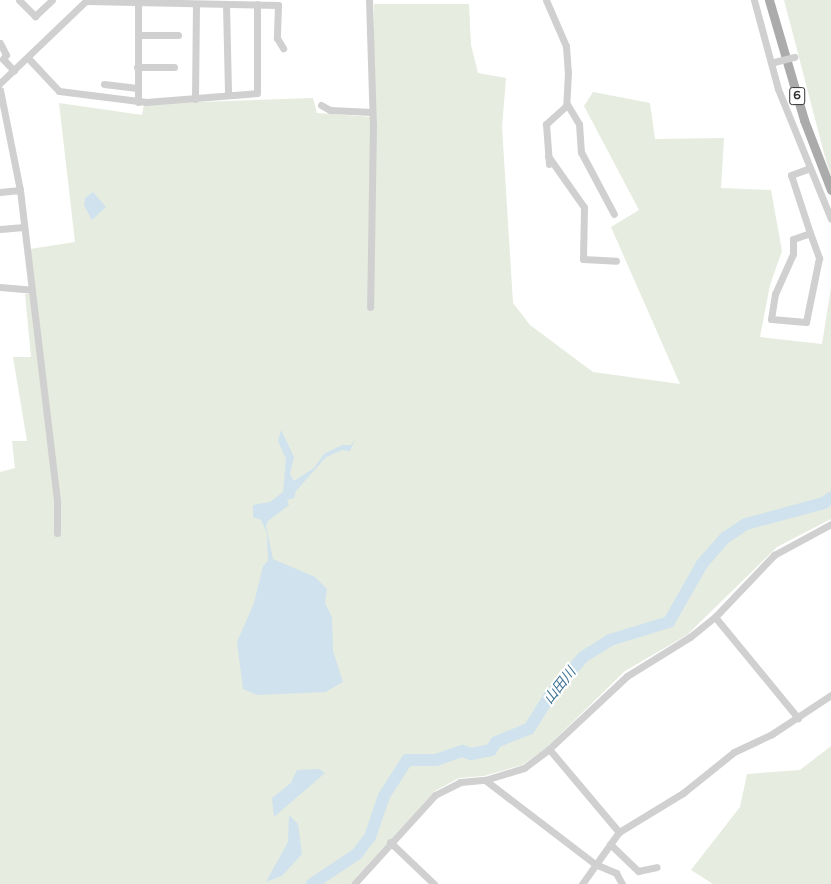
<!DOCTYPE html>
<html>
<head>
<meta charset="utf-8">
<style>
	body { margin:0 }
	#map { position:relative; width:831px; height:884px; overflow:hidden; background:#fff; font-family:"Varela Round","Noto Sans JP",sans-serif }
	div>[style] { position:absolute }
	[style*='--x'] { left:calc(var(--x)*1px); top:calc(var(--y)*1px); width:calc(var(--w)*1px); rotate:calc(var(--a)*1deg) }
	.green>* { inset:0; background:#e6ecdf }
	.water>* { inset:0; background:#cfe2ee }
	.river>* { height:12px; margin:-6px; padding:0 6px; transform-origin:6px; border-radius:6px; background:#cfe2ee }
	.minor>* { height:7px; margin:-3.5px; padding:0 3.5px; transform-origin:3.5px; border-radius:3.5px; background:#d0d0d0 }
	.major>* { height:9px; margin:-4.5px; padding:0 4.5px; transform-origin:4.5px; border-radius:4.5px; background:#ababab }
	.minor-bridge>* { height:7px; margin:-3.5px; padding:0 3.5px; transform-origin:3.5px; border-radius:3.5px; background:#d0d0d0 }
	span { translate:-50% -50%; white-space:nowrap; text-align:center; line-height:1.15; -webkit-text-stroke:4px #fff; paint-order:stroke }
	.shield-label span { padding:1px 3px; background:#fff; border:1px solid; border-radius:3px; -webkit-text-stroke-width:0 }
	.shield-label { font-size:12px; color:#333; font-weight:700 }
	.water-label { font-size:14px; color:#3f7597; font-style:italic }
</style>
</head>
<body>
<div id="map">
	<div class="green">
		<i style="clip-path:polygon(784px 0,831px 0,831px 176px,825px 157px)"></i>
		<i style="clip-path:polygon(374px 4px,469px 4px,471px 45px,478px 73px,506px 78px,502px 127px,513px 303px,530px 325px,593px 372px,680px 384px,611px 227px,639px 210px,584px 106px,593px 92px,650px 103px,655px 139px,724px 138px,721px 188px,771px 190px,782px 251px,770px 285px,760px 337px,822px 344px,831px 288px,831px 519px,777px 547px,687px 635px,625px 671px,546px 748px,522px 765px,484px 776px,459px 778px,435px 791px,350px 884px,0 884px,0 472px,15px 468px,12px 441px,27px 441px,13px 357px,31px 357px,25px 294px,35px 294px,30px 249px,75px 242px,59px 103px,142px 115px,144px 104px,313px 98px,317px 113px,373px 117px)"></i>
		<i style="clip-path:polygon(831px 746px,831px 884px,713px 884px,691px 870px,740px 807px,747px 774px,800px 770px)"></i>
	</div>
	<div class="water">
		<i style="clip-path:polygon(93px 192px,106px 207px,92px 220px,84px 205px,85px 198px)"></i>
		<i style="clip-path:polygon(281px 430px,294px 457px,290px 474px,294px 481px,314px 468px,324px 454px,342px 445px,351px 445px,355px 439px,350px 451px,342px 450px,326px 457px,296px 491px,294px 498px,287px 500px,289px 505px,268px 521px,266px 526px,273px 559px,315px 577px,327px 589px,325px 603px,332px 617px,333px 651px,343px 682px,325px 692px,258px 695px,243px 689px,237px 642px,254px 603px,263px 566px,268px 561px,267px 533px,261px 520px,253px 517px,253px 505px,270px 502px,283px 492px,286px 459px,278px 441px)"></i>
		<i style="clip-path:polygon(319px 769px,325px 773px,274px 817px,272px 798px,291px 783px,297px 770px)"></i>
		<i style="clip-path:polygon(289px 815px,298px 824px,302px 854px,282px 876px,266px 882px,288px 842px)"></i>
	</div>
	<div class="river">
		<i style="--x:312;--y:884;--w:54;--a:-33.7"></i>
		<i style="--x:357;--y:854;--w:21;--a:-53"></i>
		<i style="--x:370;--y:837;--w:43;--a:-71.1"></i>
		<i style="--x:384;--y:796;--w:43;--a:-57.4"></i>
		<i style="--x:407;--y:760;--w:29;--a:0"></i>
		<i style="--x:436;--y:760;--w:28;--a:-19"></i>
		<i style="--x:462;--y:751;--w:9;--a:18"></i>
		<i style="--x:471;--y:754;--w:20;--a:-11"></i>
		<i style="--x:491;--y:750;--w:9;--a:-58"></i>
		<i style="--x:496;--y:742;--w:35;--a:-22"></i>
		<i style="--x:529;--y:729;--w:39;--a:-58"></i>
		<i style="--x:550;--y:696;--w:51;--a:-49.8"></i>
		<i style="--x:583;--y:657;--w:32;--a:-32"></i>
		<i style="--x:610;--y:640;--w:62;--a:-17"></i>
		<i style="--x:669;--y:622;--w:67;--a:-60.4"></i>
		<i style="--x:702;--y:564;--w:35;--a:-49"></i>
		<i style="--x:725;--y:538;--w:25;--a:-34"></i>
		<i style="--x:746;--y:524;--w:81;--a:-15.1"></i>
		<i style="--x:824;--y:503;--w:9;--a:-36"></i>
	</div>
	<div class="minor">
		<i style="--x:19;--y:0;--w:23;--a:45"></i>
		<i style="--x:35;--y:16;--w:23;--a:-43"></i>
		<i style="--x:369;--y:0;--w:124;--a:88.2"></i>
		<i style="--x:373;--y:124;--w:183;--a:90.9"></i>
		<i style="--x:546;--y:0;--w:50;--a:66.5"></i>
		<i style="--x:566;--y:46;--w:26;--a:86"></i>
		<i style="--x:568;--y:72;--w:34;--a:93"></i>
		<i style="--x:566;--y:106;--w:27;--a:138"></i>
		<i style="--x:546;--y:124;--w:40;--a:85.7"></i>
		<i style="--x:754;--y:0;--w:92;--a:74.9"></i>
		<i style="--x:778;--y:89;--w:140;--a:67.8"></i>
		<i style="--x:86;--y:1;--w:192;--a:1.2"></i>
		<i style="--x:278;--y:5;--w:33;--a:92"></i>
		<i style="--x:277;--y:38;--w:12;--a:59"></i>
		<i style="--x:226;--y:4;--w:91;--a:88.7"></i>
		<i style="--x:138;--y:35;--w:40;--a:0"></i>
		<i style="--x:0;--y:43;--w:13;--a:63"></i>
		<i style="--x:6;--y:55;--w:5;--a:127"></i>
		<i style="--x:3;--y:59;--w:16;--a:47"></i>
		<i style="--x:28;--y:58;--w:45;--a:46.8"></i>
		<i style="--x:59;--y:91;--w:88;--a:7.2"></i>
		<i style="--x:146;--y:102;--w:111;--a:-4.6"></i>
		<i style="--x:257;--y:93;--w:89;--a:-90"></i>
		<i style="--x:137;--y:67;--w:37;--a:0"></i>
		<i style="--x:0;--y:83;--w:120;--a:-43.7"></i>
		<i style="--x:104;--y:84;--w:33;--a:7"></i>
		<i style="--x:0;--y:90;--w:102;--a:78.7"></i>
		<i style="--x:20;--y:190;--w:314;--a:83.2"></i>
		<i style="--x:57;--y:502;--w:31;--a:90"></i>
		<i style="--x:195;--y:99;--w:95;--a:-89.4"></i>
		<i style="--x:138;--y:102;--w:100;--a:-90"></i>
		<i style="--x:567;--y:104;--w:23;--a:59"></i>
		<i style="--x:579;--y:124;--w:28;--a:86"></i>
		<i style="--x:581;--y:152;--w:70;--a:62"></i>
		<i style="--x:321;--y:105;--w:10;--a:29"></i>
		<i style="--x:330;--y:110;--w:41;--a:2.8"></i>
		<i style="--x:548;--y:156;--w:62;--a:54.8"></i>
		<i style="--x:584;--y:207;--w:52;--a:91.1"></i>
		<i style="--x:583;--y:259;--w:33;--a:3"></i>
		<i style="--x:0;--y:192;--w:20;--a:-6"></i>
		<i style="--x:0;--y:229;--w:24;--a:-5"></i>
		<i style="--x:810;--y:233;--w:27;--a:70"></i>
		<i style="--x:819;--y:258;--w:65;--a:101.5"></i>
		<i style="--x:806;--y:322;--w:35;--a:-175"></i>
		<i style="--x:771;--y:319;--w:25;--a:-81"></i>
		<i style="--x:775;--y:294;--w:44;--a:-65.8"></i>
		<i style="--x:793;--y:254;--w:15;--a:-90"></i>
		<i style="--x:793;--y:239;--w:18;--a:-19"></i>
		<i style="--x:810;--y:233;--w:61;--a:-108.1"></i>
		<i style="--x:791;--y:175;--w:20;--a:-20"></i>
		<i style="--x:0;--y:287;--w:32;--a:5"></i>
		<i style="--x:715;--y:617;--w:131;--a:50.6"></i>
		<i style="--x:549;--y:749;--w:109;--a:49.9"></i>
		<i style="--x:485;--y:780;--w:138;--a:37.4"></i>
		<i style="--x:595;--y:864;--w:23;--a:23"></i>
		<i style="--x:616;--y:873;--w:13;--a:61"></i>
		<i style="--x:390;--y:842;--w:61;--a:43.7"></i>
		<i style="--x:610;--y:844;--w:39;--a:44"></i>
		<i style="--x:638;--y:871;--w:19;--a:-12"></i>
		<i style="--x:354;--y:884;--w:120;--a:-47.7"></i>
		<i style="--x:435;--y:795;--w:28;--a:-27"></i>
		<i style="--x:460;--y:782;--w:25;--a:-5"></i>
		<i style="--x:485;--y:780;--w:41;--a:-17.1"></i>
		<i style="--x:524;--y:768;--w:31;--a:-37"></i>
		<i style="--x:549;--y:749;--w:107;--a:-43.1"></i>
		<i style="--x:627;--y:676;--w:74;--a:-31.8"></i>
		<i style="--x:690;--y:637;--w:32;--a:-39"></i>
		<i style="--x:715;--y:617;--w:86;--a:-46.4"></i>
		<i style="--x:774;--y:555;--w:65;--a:-28.5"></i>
		<i style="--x:582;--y:884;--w:64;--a:-54.6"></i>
		<i style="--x:619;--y:832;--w:75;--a:-31.4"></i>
		<i style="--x:683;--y:793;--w:65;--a:-38.8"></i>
		<i style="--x:734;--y:752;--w:42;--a:-25.3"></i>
		<i style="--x:772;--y:734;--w:71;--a:-33.5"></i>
	</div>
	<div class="major">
		<i style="--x:769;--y:0;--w:125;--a:73.7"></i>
		<i style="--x:804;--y:120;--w:75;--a:68.9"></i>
	</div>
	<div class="minor-bridge">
		<i style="--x:774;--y:62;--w:21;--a:-14"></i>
	</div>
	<div class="shield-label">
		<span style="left:797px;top:96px">6</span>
	</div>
	<div class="water-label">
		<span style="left:560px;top:686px;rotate:-52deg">山田川</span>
	</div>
</div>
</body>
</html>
